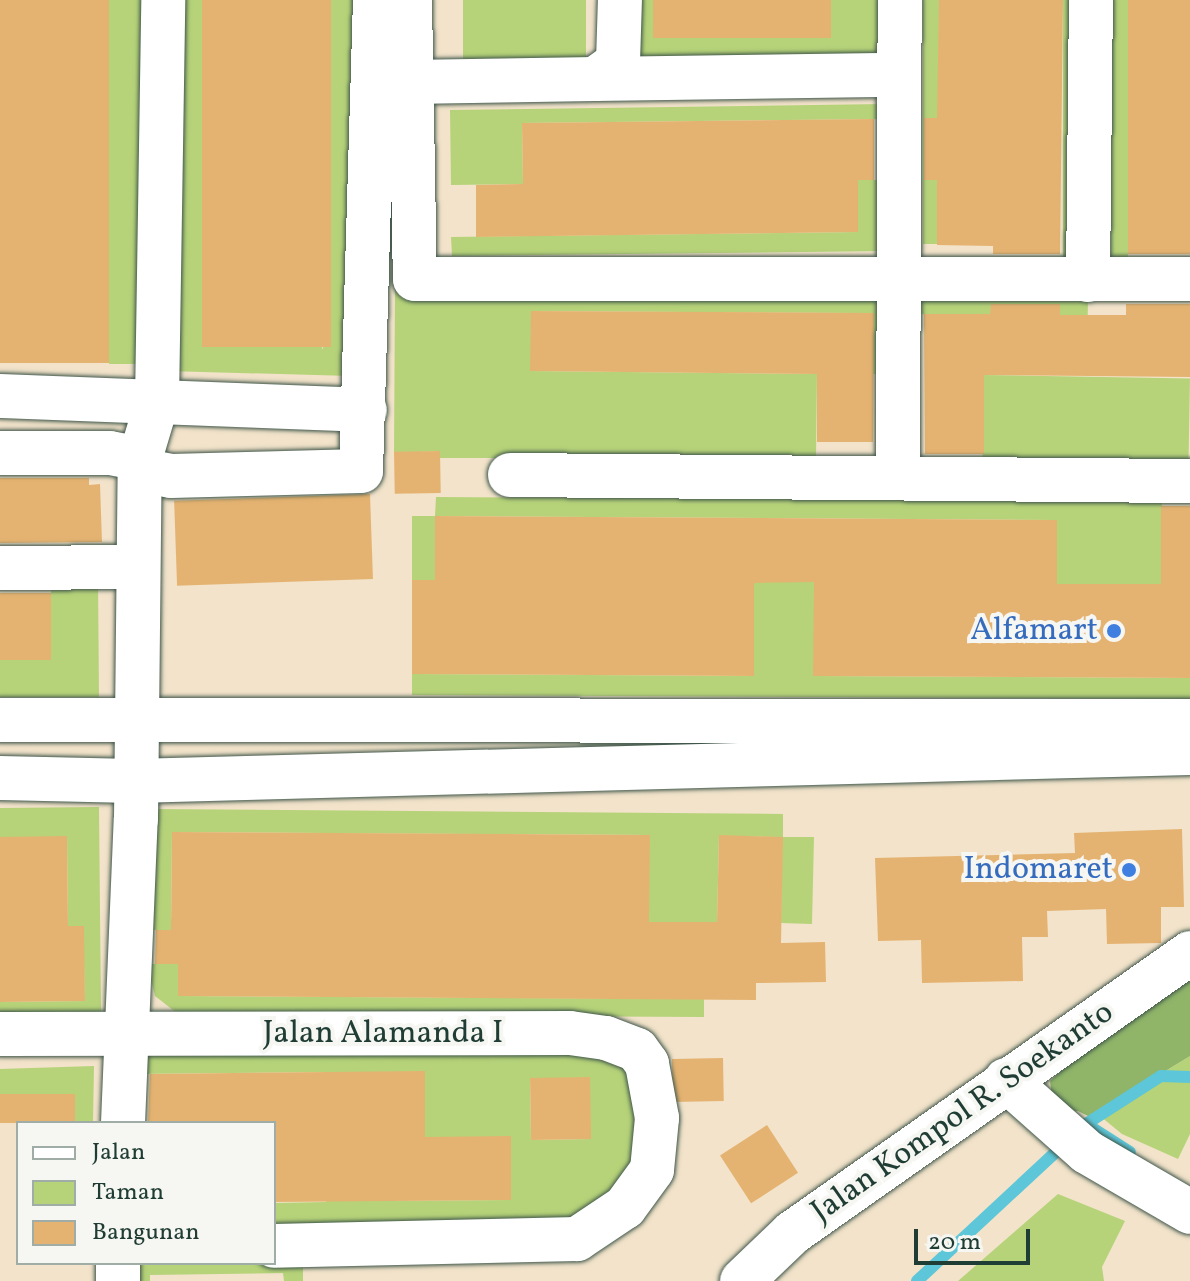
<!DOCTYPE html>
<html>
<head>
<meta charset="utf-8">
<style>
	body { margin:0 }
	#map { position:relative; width:1190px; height:1281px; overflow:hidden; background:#f2e3ca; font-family:Vollkorn,serif }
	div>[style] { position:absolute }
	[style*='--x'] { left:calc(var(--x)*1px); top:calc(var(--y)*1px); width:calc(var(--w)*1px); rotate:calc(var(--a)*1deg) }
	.green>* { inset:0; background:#b6d379; transform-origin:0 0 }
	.forest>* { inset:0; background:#90b569 }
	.stream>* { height:12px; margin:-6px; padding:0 6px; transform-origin:6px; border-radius:6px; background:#5dc6d8 }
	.building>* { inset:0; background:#e5b371; transform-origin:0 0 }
	.roads { filter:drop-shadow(0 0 2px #3f564a) drop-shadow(0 0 2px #3f564a) }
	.minor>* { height:44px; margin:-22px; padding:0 22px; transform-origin:22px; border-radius:22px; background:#fff }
	.major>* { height:44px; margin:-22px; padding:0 22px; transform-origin:22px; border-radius:22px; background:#fff }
	.dots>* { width:22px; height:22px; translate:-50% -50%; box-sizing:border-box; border:4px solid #f6f6f2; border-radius:50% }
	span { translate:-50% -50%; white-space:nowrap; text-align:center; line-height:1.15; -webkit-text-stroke:8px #f6f6f2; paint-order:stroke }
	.shop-label { font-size:32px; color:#366cbe }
	.right { translate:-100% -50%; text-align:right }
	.street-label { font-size:32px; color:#1f3d34 }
	.legend { position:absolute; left:16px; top:1121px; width:260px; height:144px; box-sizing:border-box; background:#f6f6f2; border:2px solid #a0aca6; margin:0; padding:10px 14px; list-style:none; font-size:24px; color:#1f3d34 }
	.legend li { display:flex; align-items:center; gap:16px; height:40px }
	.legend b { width:40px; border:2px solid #a0aca6 }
	.scale { position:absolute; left:914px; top:1229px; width:116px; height:36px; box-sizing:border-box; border:4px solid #1f3d34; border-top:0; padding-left:10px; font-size:24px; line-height:28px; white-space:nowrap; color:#1f3d34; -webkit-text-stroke:6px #f6f6f2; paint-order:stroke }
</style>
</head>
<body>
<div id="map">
	<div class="green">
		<i style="left:109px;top:0;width:35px;height:364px"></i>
		<i style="clip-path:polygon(176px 0,202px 0,323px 350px,331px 0,360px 0,351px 376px,167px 371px)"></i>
		<i style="left:463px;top:0;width:123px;height:63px"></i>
		<i style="clip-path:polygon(637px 0,653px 0,654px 38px,831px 35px,831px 0,887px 0,888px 78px,639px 82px)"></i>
		<i style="left:923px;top:0;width:16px;height:244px"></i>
		<i style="left:1063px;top:0;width:14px;height:261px"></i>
		<i style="left:1111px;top:0;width:17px;height:267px"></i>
		<i style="clip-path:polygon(884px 104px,884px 119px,522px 123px,523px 184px,451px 185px,450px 110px)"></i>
		<i style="clip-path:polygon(858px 180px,885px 180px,886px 251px,452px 256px,451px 237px,858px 232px)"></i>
		<i style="clip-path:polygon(395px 289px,884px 291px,884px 374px,862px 374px,862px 313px,531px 311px,531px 371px,817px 374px,816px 458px,440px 458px,439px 451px,394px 453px)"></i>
		<i style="left:912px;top:297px;width:176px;height:17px;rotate:1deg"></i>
		<i style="left:984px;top:375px;width:206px;height:88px;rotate:1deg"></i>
		<i style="clip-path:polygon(436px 497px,1162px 501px,1161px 585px,1057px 584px,1057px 520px,436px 516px,435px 580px,412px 580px,412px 516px,435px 516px)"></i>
		<i style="clip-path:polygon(51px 578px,98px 578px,99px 697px,0 697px,0 660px,51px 660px)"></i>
		<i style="clip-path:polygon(754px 582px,814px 582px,814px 676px,1190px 678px,1190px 699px,412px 695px,412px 674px,753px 676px)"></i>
		<i style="clip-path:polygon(99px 807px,101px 1013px,0 1013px,0 1002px,85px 1001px,83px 926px,68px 926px,67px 837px,0 837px,0 808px)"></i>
		<i style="clip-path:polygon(147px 809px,783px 814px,783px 837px,814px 837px,812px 924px,781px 923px,782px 837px,719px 836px,717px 922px,649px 922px,649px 835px,172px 832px,171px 918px,178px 930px,147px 930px)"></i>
		<i style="clip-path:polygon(147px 964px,178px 964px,178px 996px,704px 999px,704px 1017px,178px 1014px,155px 996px)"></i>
		<i style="clip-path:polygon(evenodd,596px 1052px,627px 1058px,642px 1080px,630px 1179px,578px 1219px,274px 1227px,274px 1203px,326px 1202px,325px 1072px,134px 1074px,134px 1055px,596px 1052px,425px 1072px,425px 1137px,511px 1137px,511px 1200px,376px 1201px,375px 1137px,425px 1072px,596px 1052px,530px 1078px,591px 1139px,531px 1140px,530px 1078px)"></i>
		<i style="clip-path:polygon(1190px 1056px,1190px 1134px,1178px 1159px,1122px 1134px,1100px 1116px,1098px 1112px)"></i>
		<i style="clip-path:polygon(94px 1066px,93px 1123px,75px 1123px,74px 1094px,0 1094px,0 1069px)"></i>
		<i style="clip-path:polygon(1058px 1194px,1125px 1221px,1102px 1267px,1104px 1281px,958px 1281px)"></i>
		<i style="clip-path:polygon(303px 1260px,303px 1281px,284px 1281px,283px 1273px,150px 1275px,150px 1281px,131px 1281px,130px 1263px)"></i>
	</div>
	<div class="forest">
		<i style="clip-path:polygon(1190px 979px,1190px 1056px,1090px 1117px,1078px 1111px,1054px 1114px,1050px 1081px,1106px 1031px)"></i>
	</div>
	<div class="stream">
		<i style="--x:1086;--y:1124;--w:52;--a:32.5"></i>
		<i style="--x:917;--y:1281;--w:231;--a:-42.9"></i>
		<i style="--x:1086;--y:1124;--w:89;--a:-32.6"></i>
		<i style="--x:1161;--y:1076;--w:29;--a:2"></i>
	</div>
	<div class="building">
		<i style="left:0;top:0;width:109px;height:363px"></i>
		<i style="left:202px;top:0;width:129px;height:347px"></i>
		<i style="left:653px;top:0;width:178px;height:38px"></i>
		<i style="clip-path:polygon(939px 0,1063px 0,1060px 254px,993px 254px,993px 246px,937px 245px,937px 180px,924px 180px,924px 118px,937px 118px)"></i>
		<i style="left:1128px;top:0;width:62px;height:254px"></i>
		<i style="clip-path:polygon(874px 119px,874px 180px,858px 180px,858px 232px,476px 237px,476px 185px,523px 184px,522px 123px)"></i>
		<i style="clip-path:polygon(991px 304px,1060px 304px,1060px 315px,1126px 315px,1126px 304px,1190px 304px,1190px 377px,984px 375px,984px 454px,925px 454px,924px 314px,990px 314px)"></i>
		<i style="clip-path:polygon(531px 311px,874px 313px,873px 442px,817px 442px,817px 374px,530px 371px)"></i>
		<i style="left:440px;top:451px;width:42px;height:46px;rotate:89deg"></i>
		<i style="clip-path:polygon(0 478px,89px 478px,89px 485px,100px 484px,102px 542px,0 543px)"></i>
		<i style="left:370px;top:494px;width:85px;height:196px;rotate:88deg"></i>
		<i style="clip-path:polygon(1161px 506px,1190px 506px,1190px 678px,813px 676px,814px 582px,754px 583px,754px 676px,412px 674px,412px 580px,435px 580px,435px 516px,1057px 520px,1057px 584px,1161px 584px)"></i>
		<i style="left:0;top:593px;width:51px;height:67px"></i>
		<i style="clip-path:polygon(1182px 829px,1184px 907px,1161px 907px,1161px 943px,1107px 944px,1106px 909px,1047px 911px,1048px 937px,1022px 937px,1023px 981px,922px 983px,921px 940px,878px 941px,875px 858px,1075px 853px,1074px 833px)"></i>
		<i style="clip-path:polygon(172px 832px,650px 835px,649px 922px,717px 922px,719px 835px,783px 837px,781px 943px,825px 942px,826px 982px,756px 983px,756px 1000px,178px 996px,178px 964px,155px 964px,156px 930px,171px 930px)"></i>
		<i style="clip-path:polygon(67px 836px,68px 926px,84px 926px,85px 1001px,0 1002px,0 837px)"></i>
		<i style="left:723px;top:1058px;width:43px;height:51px;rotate:89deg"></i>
		<i style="clip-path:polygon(425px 1071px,425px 1137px,511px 1136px,511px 1200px,274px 1202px,274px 1123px,148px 1123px,150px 1074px)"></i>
		<i style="left:590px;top:1077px;width:62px;height:60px;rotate:89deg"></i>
		<i style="left:0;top:1094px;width:75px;height:29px"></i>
		<i style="left:767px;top:1125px;width:57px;height:56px;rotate:57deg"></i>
	</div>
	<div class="roads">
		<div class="minor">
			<i style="--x:410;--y:0;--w:279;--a:89"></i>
			<i style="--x:415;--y:279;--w:775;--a:0"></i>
			<i style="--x:595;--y:79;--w:304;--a:-0.8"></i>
			<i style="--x:409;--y:82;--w:186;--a:-0.9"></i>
			<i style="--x:595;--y:79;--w:29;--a:-36"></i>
			<i style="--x:618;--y:62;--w:62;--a:-88.2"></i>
			<i style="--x:1088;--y:280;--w:280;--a:-89.4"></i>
			<i style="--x:0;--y:396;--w:365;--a:2.2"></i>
			<i style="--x:0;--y:453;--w:110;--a:0"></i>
			<i style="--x:110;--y:453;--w:31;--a:11"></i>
			<i style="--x:140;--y:459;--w:17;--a:50"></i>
			<i style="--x:151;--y:472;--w:20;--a:11"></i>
			<i style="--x:171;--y:476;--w:190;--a:-1.5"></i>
			<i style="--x:361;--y:471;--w:471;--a:-88.3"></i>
			<i style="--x:510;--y:475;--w:680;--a:0.51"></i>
			<i style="--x:898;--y:478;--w:478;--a:-89.8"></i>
			<i style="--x:0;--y:568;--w:136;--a:-0.4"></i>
			<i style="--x:0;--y:720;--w:1190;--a:0.05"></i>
			<i style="--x:0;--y:778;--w:134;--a:1.3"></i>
			<i style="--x:134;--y:781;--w:1056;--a:-1.52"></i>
			<i style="--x:0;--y:1034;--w:570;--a:-0.1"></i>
			<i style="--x:570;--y:1033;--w:36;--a:8"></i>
			<i style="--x:606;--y:1038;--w:33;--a:21"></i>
			<i style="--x:637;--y:1050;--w:17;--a:54"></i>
			<i style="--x:647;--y:1064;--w:55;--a:79.5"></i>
			<i style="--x:657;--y:1118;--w:52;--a:95.5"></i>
			<i style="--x:652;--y:1170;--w:46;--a:126.1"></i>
			<i style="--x:625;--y:1207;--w:58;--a:146.3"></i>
			<i style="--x:577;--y:1239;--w:303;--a:178.7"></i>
			<i style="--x:1006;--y:1080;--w:108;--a:41.6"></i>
			<i style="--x:1087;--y:1152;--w:119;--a:30.2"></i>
			<i style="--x:123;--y:1123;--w:304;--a:-87.6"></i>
			<i style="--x:136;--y:819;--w:360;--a:-89.4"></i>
			<i style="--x:140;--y:459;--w:59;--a:-73.4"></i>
			<i style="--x:157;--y:402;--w:402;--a:-89.1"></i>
			<i style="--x:118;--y:1281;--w:18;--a:-90"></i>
		</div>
		<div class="major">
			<i style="--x:742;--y:1281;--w:69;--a:-43.8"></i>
			<i style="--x:792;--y:1233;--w:487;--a:-35.1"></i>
		</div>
	</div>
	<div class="dots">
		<i style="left:1114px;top:631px;background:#3f7fe0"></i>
		<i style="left:1129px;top:870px;background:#3f7fe0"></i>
	</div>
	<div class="shop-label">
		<span class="right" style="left:1098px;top:631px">Alfamart</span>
		<span class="right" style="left:1113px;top:870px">Indomaret</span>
	</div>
	<div class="street-label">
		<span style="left:383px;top:1034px">Jalan Alamanda I</span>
		<span style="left:963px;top:1113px;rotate:-35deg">Jalan Kompol R. Soekanto</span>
	</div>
	<ul class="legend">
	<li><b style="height:10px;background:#fff"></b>Jalan</li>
	<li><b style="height:22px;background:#b6d379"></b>Taman</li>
	<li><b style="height:22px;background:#e5b371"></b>Bangunan</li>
	</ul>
	<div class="scale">20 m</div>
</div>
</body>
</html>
